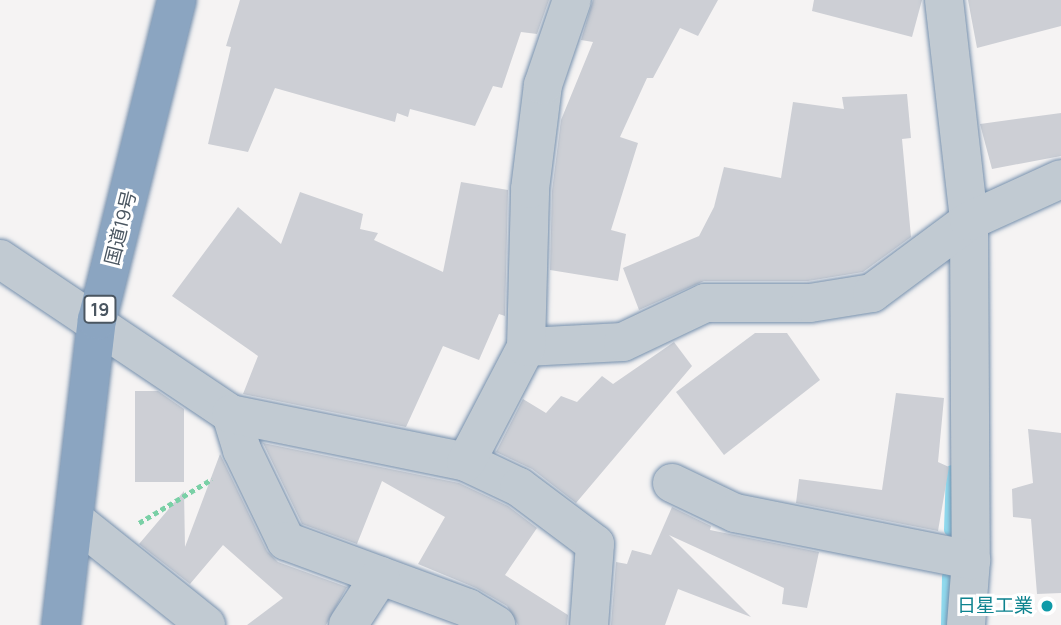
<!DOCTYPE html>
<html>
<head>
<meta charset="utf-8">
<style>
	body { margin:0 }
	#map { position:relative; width:1061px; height:625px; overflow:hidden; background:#f5f3f3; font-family:Manrope,"Noto Sans JP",sans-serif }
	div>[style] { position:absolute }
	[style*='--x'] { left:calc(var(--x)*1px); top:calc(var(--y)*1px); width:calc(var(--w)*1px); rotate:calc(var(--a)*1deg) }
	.stream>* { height:12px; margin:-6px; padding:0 6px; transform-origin:6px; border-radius:6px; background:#90daee }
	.building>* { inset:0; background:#cdcfd5 }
	.path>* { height:4.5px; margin-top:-2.25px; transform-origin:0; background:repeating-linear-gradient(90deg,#7ad0a6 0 5px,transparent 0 8.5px) }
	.roads { filter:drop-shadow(0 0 2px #7690ad) drop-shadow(0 0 2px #7690ad) }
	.minor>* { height:38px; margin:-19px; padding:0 19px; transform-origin:19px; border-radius:19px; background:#c1cad2 }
	.highway>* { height:38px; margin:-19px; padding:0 19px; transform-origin:19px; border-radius:19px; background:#8ba5c1 }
	.dots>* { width:19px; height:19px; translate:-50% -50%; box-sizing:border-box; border:4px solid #fff; border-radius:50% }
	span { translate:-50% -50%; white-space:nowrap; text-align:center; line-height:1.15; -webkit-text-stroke:6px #fff; paint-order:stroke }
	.shield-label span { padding:2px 5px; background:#fff; border:2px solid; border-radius:5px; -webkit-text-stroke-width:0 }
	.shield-label { font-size:18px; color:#4a5661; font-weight:700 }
	.street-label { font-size:19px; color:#4a5661 }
	.culture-label { font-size:19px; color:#0d838f }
	.right { translate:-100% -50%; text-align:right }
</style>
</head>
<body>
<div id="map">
	<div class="stream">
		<i style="--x:950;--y:530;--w:59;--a:-88.1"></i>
		<i style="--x:947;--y:625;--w:49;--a:-88.8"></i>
	</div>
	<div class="building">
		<i style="clip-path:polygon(240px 0,549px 0,537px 34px,521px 32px,502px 88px,493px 86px,475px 126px,410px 109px,408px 117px,397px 113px,395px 122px,275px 88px,248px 152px,208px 144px,231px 47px,226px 46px)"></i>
		<i style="clip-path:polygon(593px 0,718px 0,698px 36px,680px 28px,653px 78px,647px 78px,620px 137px,638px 143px,611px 230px,626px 234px,618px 281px,550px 270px,552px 191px,561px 120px,593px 42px,581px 40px)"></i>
		<i style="clip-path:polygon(814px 0,922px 0,912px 37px,812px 11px)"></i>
		<i style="clip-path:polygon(968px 0,1061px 0,1061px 26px,977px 48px)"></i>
		<i style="clip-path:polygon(907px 94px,911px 138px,902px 139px,911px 237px,863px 272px,808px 281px,704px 281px,639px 310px,623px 268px,699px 236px,714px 207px,724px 167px,781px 178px,793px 102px,844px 109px,842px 97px)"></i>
		<i style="clip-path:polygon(1061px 113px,1061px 156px,992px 169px,980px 124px)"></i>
		<i style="clip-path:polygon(461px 182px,508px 190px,505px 316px,499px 314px,479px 360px,443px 346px,406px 427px,243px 394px,258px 356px,172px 296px,238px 207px,281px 244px,300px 192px,363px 214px,360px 229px,378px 233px,374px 240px,443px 272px)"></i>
		<i style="clip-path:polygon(755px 333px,787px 333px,820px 380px,724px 455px,676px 392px)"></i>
		<i style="clip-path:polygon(674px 342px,692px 366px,576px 503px,532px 469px,496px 452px,523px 399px,546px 413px,561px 396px,577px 402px,602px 376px,613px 384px)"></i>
		<i style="clip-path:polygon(135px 391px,158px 391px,184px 409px,184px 482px,135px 482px)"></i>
		<i style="clip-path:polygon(896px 393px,944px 398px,938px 462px,949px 467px,938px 531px,796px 503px,799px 479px,882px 490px)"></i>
		<i style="clip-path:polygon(1028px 429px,1061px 433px,1061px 593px,1037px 594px,1031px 519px,1013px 517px,1012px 489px,1033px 483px)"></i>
		<i style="clip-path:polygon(263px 443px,459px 483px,508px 506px,537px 528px,505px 575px,568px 615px,567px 625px,518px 625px,507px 606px,476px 588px,418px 564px,445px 517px,382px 481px,357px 544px,302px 524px)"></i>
		<i style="clip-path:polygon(220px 454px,267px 551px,278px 562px,347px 587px,326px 625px,247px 625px,283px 598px,223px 545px,190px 584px,139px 544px,184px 491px,185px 547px)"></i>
		<i style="clip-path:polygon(672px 507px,711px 526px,710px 530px,819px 552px,807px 608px,782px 604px,784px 588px,669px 535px,751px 617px,678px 589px,665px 625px,611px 625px,616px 562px,627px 564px,632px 550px,651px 555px)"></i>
	</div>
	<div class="path">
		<i style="--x:139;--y:523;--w:85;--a:-31.1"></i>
	</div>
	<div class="roads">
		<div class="minor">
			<i style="--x:944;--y:0;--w:222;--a:83.5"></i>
			<i style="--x:969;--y:221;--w:339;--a:89.7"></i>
			<i style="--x:971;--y:560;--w:65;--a:94.4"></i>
			<i style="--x:0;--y:259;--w:278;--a:33.9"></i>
			<i style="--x:231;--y:414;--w:38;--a:73"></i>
			<i style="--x:242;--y:450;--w:101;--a:64.2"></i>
			<i style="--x:286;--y:541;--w:194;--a:20.2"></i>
			<i style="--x:468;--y:608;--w:33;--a:31"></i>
			<i style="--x:526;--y:347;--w:97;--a:-3"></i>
			<i style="--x:623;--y:342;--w:91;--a:-25.4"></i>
			<i style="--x:705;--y:303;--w:105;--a:0"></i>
			<i style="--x:810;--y:303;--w:63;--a:-9.2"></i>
			<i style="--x:872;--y:293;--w:121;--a:-36.6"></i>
			<i style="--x:969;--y:221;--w:101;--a:-24.5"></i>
			<i style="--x:231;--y:414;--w:240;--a:11.5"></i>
			<i style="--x:466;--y:462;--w:59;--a:25.3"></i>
			<i style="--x:519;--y:487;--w:95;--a:36.9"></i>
			<i style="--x:595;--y:544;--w:81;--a:94.2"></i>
			<i style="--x:466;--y:462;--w:130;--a:-62.4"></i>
			<i style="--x:526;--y:347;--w:158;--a:-88.5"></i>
			<i style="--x:530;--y:189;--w:105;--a:-82.9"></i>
			<i style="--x:543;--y:85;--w:90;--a:-71.2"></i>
			<i style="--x:672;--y:483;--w:70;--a:25.5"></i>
			<i style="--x:735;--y:513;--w:241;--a:11.3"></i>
			<i style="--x:75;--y:520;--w:168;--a:38.7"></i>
			<i style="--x:348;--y:625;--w:59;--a:-56.9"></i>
		</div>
		<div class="highway">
			<i style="--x:61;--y:625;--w:307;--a:-83.3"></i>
			<i style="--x:97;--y:320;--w:330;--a:-76"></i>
		</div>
	</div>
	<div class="dots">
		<i style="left:1047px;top:606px;background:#0f9aa8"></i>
	</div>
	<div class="shield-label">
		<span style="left:100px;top:309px">19</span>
	</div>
	<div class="street-label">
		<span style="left:121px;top:228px;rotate:-76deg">国道19号</span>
	</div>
	<div class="culture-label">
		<span class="right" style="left:1033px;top:606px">日星工業</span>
	</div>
</div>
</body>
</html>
